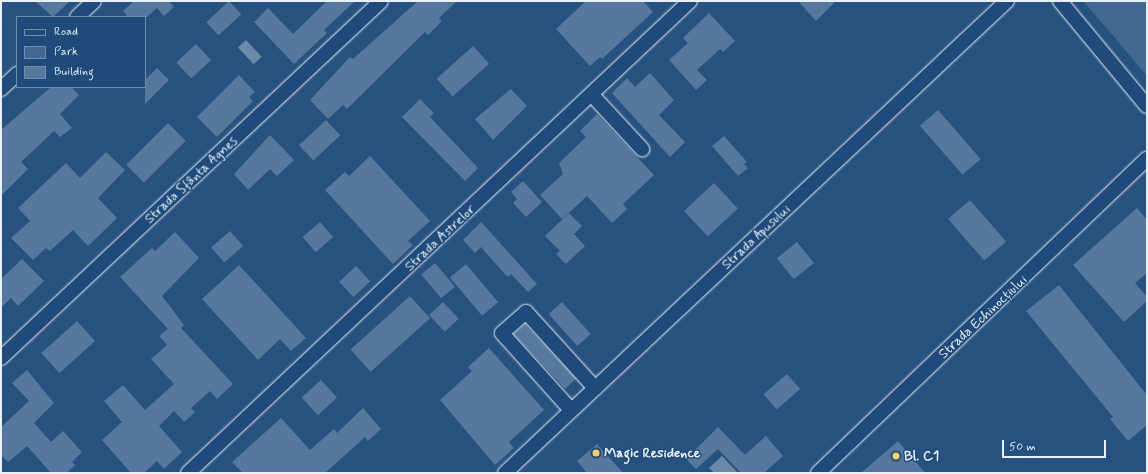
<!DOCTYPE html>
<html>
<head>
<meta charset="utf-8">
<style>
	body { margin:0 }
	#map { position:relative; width:1148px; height:474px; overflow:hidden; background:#27517f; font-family:Mynerve,sans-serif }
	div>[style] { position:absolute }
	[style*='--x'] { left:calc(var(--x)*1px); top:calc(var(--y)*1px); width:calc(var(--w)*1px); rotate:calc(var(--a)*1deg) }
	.green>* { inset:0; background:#436891 }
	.water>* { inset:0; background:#6b8aaa; transform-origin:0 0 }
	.building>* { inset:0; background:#57789d; transform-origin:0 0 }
	.roads { filter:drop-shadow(0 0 1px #e8f1f8) drop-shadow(0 0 1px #e8f1f8) }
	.minor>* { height:14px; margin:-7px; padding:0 7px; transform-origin:7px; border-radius:7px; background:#1f4a7a }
	.dots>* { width:11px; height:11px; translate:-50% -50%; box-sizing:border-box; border:2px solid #1f4a7a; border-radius:50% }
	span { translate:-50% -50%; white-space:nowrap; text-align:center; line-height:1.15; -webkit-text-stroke:3px #1f4a7a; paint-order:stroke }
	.street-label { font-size:14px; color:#e8f1f8 }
	.poi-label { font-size:14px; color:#e8f1f8; font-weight:700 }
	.left { translate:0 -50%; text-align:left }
	.frame { position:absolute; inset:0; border:2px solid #e8f1f8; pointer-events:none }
	.legend { position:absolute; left:16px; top:16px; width:130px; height:72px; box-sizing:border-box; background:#1f4a7a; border:1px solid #6f8dac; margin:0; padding:5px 7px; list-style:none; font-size:12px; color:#e8f1f8 }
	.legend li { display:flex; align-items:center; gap:8px; height:20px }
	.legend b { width:20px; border:1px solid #6f8dac }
	.scale { position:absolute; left:1002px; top:440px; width:104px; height:18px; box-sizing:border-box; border:2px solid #e8f1f8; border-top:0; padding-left:5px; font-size:12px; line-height:14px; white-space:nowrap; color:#e8f1f8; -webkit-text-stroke:3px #1f4a7a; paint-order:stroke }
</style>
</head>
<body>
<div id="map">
	<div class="green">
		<i style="clip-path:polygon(1083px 1px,1147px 1px,1147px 76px,1116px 39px)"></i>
	</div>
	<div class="water">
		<i style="left:246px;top:40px;width:23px;height:11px;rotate:47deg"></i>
		<i style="clip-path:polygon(722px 456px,738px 473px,714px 473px,709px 468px)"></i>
	</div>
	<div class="building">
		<i style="clip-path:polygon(35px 1px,70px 1px,53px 17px)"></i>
		<i style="clip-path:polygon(134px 1px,169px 1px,174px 7px,164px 16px,157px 8px,147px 17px,128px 17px,123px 11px)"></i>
		<i style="left:229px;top:1px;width:18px;height:31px;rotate:47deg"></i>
		<i style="clip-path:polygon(327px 1px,355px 1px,324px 30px,327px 33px,294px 64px,254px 22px,268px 8px,293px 34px)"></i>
		<i style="clip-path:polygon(418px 1px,457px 1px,439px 18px,442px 21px,428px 35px,425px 32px,347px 109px,343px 105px,328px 119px,310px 100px,350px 57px,353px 59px)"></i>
		<i style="clip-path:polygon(586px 1px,643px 1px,653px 12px,602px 59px,600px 57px,590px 66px,556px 29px)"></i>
		<i style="clip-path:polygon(798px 1px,836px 1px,816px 21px)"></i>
		<i style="clip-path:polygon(709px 13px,735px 41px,723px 52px,720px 49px,697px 70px,707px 80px,696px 90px,669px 60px,688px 43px,683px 38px)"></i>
		<i style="left:196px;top:44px;width:22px;height:27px;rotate:47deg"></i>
		<i style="left:473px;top:46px;width:24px;height:49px;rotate:48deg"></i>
		<i style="clip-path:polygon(157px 68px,169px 80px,145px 104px,145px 80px)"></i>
		<i style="clip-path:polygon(650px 73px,674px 100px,659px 115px,685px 142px,670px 157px,612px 93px,627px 78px,635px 87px)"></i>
		<i style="clip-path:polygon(239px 75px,255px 92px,249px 97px,253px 101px,217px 137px,197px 117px)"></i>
		<i style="clip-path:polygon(51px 87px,71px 87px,79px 95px,60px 114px,72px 128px,60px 137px,54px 131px,21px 162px,28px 169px,1px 196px,1px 130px)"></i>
		<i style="clip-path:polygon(511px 89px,527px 106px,493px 140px,475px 119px)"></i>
		<i style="clip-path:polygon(420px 99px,434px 113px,430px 117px,478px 168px,465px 181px,402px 117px)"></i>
		<i style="left:938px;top:110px;width:65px;height:24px;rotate:49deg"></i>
		<i style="clip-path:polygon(597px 114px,654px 175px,623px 204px,627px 209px,612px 223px,587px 196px,562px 219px,540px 195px,563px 174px,559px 163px,586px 137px,580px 131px)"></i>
		<i style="left:326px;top:120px;width:21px;height:37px;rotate:47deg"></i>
		<i style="left:168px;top:123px;width:25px;height:59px;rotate:45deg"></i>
		<i style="clip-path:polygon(270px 135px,294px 160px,277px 176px,270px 169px,248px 190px,234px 174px)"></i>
		<i style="clip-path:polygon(724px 136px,747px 162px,744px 164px,748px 168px,738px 176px,712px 146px)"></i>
		<i style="clip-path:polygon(106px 152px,125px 170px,98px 198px,117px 218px,88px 246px,73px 230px,50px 251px,46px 248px,33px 260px,11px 238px,30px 221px,18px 208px,66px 163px,80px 178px)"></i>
		<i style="clip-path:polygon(370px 156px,430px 221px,408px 241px,413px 245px,393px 264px,325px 190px,345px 172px,349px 176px)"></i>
		<i style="clip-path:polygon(523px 181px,542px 202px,526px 217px,513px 203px,517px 199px,511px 192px)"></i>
		<i style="left:714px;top:183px;width:35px;height:41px;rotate:47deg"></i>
		<i style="left:970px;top:200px;width:55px;height:29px;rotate:49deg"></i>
		<i style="clip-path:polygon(1137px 208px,1147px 220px,1147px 273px,1135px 283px,1147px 297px,1147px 301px,1124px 322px,1073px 265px)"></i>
		<i style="clip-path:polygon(569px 213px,582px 226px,574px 234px,585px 246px,566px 264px,556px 254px,560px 251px,545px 236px)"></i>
		<i style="left:320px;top:222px;width:20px;height:23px;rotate:49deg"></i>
		<i style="clip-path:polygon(481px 222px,537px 284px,528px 292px,511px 274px,508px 277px,503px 272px,481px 247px,475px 253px,463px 240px)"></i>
		<i style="left:230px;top:231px;width:20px;height:25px;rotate:49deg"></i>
		<i style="clip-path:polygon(175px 232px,199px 258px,162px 296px,184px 325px,181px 328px,233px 384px,217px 399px,210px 391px,191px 408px,195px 412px,184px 422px,174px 411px,159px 426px,182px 452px,164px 469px,157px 461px,144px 473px,131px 473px,102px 440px,122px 422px,104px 401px,123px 385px,145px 410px,174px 384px,151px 359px,167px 345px,159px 336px,168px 329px,120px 277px,152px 248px,155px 251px)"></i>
		<i style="left:797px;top:242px;width:27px;height:26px;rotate:51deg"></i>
		<i style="clip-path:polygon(22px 259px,44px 281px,18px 306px,11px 298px,1px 308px,1px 279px)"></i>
		<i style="left:435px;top:263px;width:31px;height:18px;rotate:50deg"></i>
		<i style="left:466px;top:264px;width:50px;height:21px;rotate:50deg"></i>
		<i style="clip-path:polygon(239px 265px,306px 338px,291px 351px,280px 339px,258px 360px,202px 299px)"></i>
		<i style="left:356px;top:266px;width:21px;height:23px;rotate:47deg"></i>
		<i style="clip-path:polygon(1059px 285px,1147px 395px,1147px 425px,1128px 441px,1110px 419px,1113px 417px,1026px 311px)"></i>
		<i style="left:410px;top:296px;width:30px;height:80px;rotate:48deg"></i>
		<i style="left:443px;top:302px;width:23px;height:19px;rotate:47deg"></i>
		<i style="left:562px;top:302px;width:43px;height:18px;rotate:48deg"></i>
		<i style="left:77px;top:321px;width:27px;height:48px;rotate:48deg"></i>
		<i style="left:525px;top:324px;width:75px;height:15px;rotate:47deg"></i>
		<i style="clip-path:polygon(489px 348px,544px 410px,509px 442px,514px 448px,495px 465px,440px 400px,472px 371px,468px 367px)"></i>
		<i style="clip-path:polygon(27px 370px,54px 403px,34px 423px,51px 442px,63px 431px,82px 452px,72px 462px,75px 465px,67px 473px,51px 473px,27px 446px,8px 462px,1px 455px,1px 427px,29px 401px,12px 383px)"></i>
		<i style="left:787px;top:374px;width:20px;height:31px;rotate:49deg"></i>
		<i style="left:321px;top:380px;width:24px;height:26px;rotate:48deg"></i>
		<i style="clip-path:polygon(363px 408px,381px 429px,368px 441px,365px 437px,325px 473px,243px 473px,232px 462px,281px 418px,310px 450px,334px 429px,337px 433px)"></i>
		<i style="clip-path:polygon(718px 427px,745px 455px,766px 436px,783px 456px,764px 473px,741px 473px,718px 449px,696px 469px,686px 459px)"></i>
		<i style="clip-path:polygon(898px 441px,925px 473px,861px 473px)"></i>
		<i style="clip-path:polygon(597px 444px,623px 473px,587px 473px,577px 461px)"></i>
	</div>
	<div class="roads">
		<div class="minor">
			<i style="--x:1060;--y:1;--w:136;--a:50.4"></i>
			<i style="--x:77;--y:17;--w:23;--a:-43"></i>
			<i style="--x:1;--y:89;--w:22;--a:-43"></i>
			<i style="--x:592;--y:95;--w:74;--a:47.2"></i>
			<i style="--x:1;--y:358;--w:521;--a:-43.21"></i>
			<i style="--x:571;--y:410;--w:103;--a:-131.9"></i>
			<i style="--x:502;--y:333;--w:32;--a:-41"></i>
			<i style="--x:526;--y:312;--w:103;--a:47.8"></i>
			<i style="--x:188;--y:473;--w:689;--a:-43.24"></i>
			<i style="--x:505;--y:473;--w:689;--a:-43.24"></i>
			<i style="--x:818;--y:473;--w:455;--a:-43.7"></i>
		</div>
	</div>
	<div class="dots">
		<i style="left:596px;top:453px;background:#ffd166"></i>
		<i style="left:896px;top:456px;background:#ffd166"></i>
	</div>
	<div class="street-label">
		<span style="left:191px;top:180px;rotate:-43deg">Strada Sfânta Agnes</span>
		<span style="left:756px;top:237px;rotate:-43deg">Strada Apusului</span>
		<span style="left:440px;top:238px;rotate:-43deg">Strada Astrelor</span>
		<span style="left:983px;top:317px;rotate:-43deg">Strada Echinocțiului</span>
	</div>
	<div class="poi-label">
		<span class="left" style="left:604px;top:453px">Magic Residence</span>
		<span class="left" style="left:904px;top:456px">Bl. C1</span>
	</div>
	<div class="frame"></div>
	<ul class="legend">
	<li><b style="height:5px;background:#1f4a7a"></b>Road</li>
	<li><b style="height:11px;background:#436891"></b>Park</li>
	<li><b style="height:11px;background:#57789d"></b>Building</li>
	</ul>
	<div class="scale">50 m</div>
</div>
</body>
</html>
